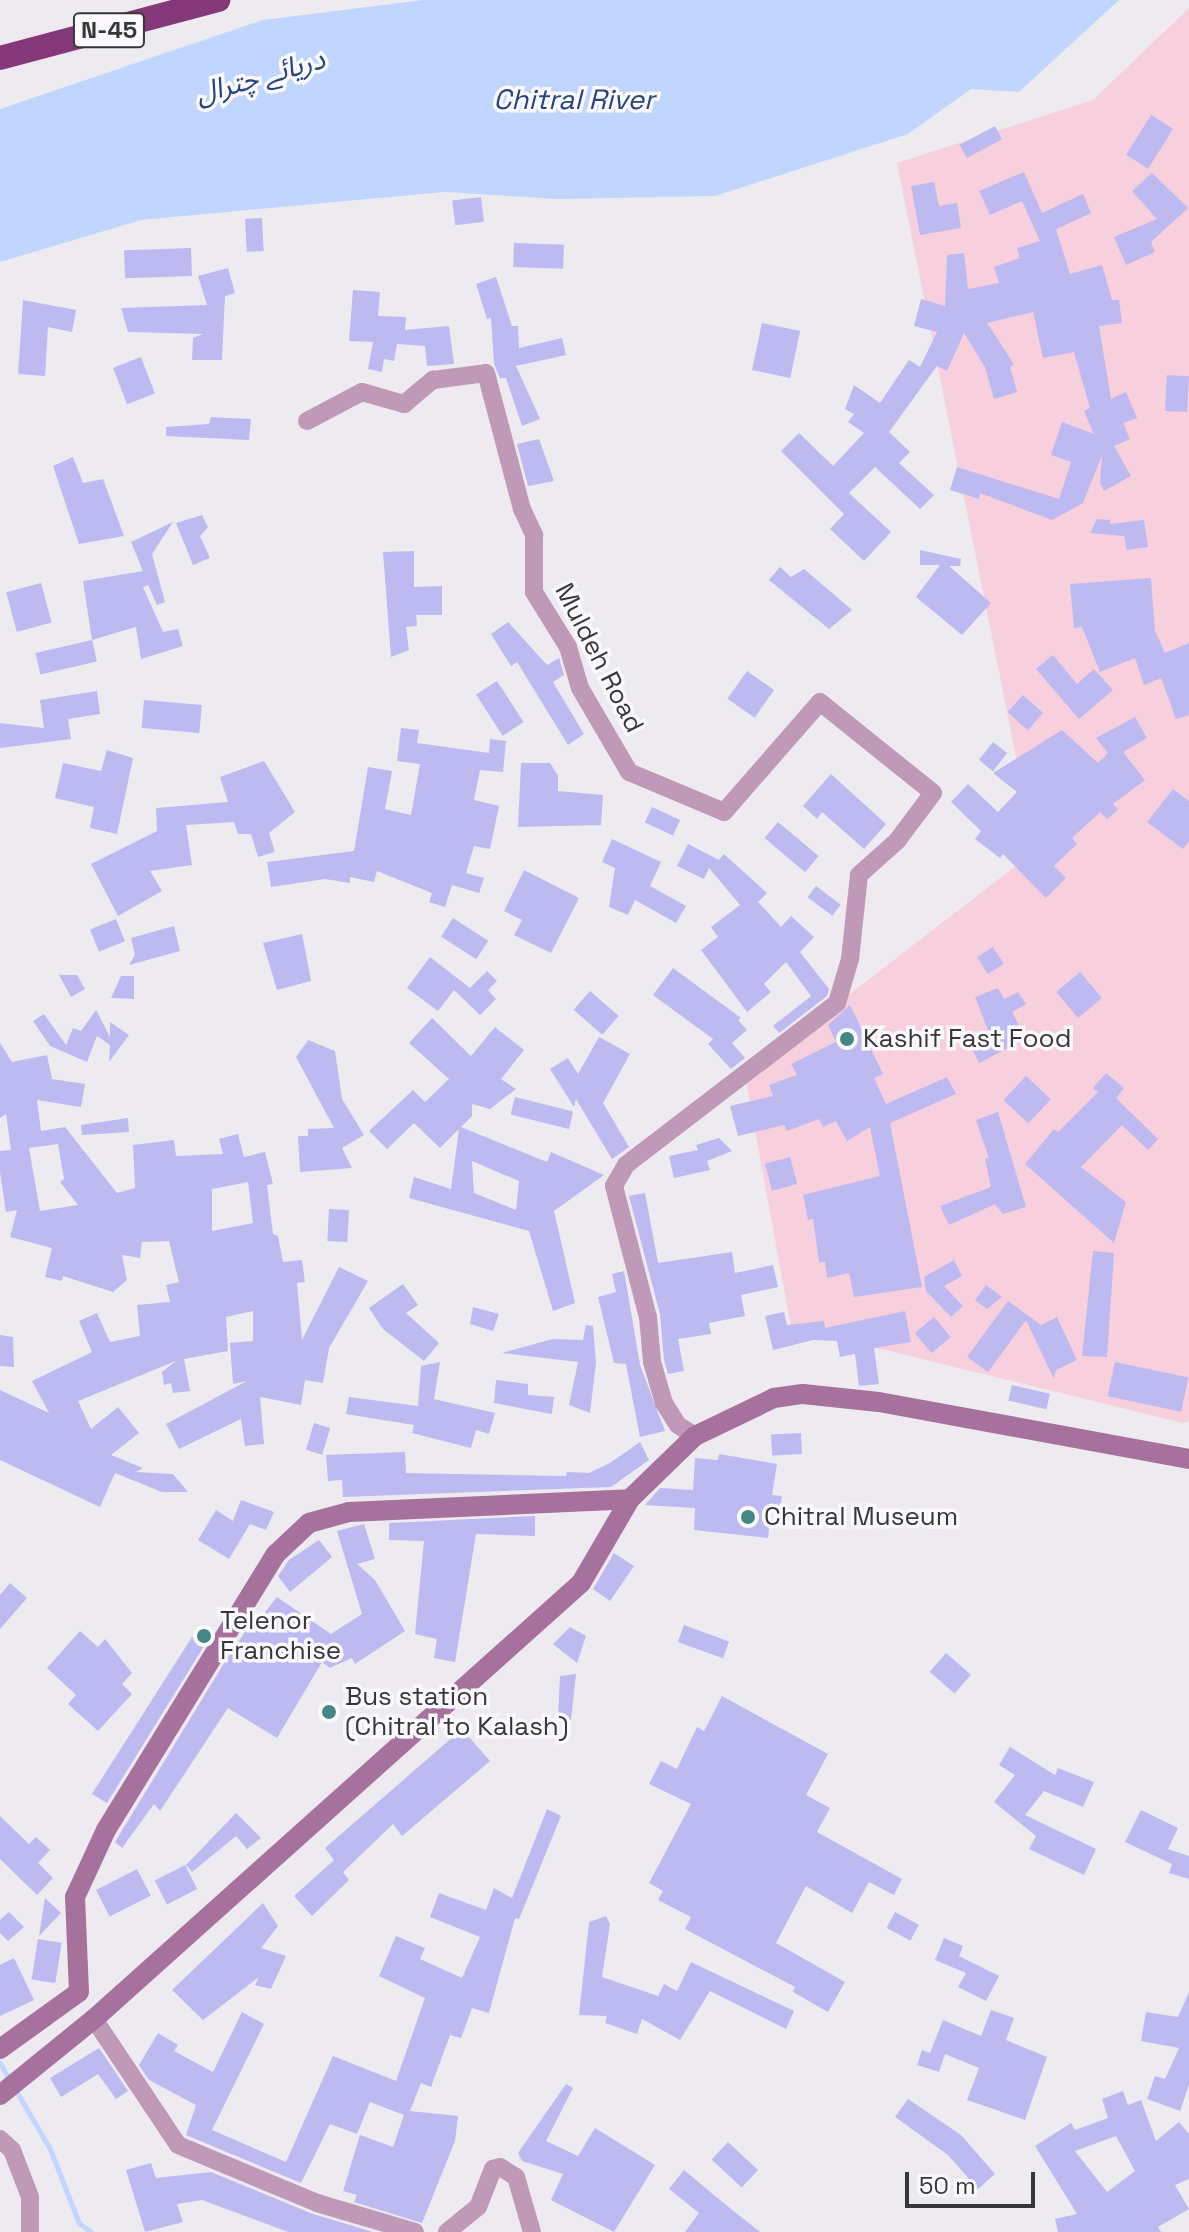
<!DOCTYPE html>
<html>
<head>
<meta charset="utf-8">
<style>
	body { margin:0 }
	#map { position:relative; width:1189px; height:2232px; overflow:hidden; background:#edebef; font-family:"Space Grotesk","Noto Sans Arabic",sans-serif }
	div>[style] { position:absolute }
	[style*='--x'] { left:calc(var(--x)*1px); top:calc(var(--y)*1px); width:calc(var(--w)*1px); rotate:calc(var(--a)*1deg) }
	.green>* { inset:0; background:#f8cfdc }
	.water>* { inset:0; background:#c0d6fe }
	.stream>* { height:5px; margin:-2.5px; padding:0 2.5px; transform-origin:2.5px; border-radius:2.5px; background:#c0d6fe }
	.building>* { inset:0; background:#bcbaf0; transform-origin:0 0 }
	.street>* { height:18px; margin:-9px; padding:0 9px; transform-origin:9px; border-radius:9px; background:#bf99b7 }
	.secondary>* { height:20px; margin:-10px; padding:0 10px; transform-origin:10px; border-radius:10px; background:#a7719d }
	.highway>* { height:24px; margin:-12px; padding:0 12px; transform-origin:12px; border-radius:12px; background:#843779 }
	.dots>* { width:22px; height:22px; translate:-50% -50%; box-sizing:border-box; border:4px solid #fbf9fc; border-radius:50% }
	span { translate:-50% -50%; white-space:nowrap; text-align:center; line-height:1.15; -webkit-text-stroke:7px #fbf9fc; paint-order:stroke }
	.shield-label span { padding:2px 6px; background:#fbf9fc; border:2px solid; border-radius:6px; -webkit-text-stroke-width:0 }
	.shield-label { font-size:24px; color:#373638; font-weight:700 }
	.street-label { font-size:26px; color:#373638 }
	.poi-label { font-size:26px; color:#373638 }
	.left { translate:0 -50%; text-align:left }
	.water-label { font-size:28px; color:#26447e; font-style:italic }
	.scale { position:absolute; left:905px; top:2172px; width:130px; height:36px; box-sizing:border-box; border:4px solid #373638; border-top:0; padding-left:10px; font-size:24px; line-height:28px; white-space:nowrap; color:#373638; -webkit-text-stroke:6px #fbf9fc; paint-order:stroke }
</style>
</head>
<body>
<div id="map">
	<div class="green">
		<i style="clip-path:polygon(1189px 8px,1189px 1421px,1183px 1423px,791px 1327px,745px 1075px,1035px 851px,897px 163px,1093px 100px)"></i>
	</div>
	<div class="water">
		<i style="clip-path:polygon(423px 0,1119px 0,1019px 92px,971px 89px,908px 134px,715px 196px,558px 199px,444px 192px,141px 220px,0 262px,0 109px,263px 20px)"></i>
	</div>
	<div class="stream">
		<i style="--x:0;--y:2063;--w:21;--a:61"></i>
		<i style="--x:15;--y:2089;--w:69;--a:59.7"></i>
		<i style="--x:50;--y:2149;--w:79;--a:68.6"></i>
		<i style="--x:79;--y:2223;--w:15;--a:37"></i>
	</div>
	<div class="building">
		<i style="left:1151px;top:115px;width:26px;height:47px;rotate:32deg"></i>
		<i style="left:995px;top:126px;width:15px;height:40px;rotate:62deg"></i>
		<i style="clip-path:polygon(1024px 172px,1042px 213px,1083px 194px,1091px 213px,1056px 229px,1070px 274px,1102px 265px,1112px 300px,1119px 300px,1122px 323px,1099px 326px,1111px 399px,1126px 392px,1137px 418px,1123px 423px,1130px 439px,1114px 446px,1131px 476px,1104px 491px,1100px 483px,1102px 455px,1083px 503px,1052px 520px,980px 493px,979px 499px,950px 490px,957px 467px,1059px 499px,1071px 462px,1051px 455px,1062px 422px,1094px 434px,1084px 411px,1090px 408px,1074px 352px,1043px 358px,1033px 312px,987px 323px,1014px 364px,1010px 367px,1017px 392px,994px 399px,985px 367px,964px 333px,947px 371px,937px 366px,889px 432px,910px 452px,899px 463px,934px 495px,920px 509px,875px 467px,849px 493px,891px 532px,864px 561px,830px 529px,844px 514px,781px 451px,799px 433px,833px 466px,864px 433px,848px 422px,854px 414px,845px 409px,854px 385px,880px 403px,909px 360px,920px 367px,937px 332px,914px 326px,921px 299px,945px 306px,947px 255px,964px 253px,968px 289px,999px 283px,994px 267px,1020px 258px,1017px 248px,1040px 241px,1022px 201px,990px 215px,979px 191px)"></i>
		<i style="clip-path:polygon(1152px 173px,1188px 208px,1151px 242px,1155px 252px,1126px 265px,1114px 237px,1157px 219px,1132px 191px)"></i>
		<i style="clip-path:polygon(934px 182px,939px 206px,957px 203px,961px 228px,920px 235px,911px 186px)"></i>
		<i style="left:481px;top:197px;width:25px;height:29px;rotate:83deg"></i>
		<i style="left:262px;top:218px;width:33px;height:17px;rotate:87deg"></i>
		<i style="left:514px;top:243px;width:50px;height:24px;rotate:2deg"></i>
		<i style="left:191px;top:248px;width:28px;height:67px;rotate:88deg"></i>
		<i style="clip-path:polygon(228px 268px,235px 293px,225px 296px,222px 360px,192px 360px,193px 338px,203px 334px,128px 332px,121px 308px,207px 305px,198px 276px)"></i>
		<i style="clip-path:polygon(496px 277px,512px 326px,518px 326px,519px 348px,562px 338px,566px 355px,516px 366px,540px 419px,522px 426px,506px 378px,500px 378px,494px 364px,491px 318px,487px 319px,476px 284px)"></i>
		<i style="clip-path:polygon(353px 290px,380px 292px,378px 316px,406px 317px,405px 330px,449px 326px,454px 364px,427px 366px,425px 346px,397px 344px,394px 361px,384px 359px,382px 372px,368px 369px,373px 342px,349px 341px)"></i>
		<i style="clip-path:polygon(23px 300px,76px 310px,72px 332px,48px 327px,45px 376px,18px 374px)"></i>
		<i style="left:762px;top:323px;width:39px;height:48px;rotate:12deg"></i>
		<i style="left:141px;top:357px;width:39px;height:30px;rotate:69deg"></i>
		<i style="left:1167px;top:375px;width:22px;height:36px;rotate:3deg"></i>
		<i style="clip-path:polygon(211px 417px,251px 419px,249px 440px,166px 436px,166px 427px,209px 424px)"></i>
		<i style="clip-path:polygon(539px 439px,554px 481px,528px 486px,517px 444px)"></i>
		<i style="clip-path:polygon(73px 457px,83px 483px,103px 479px,124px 536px,79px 544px,53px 466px)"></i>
		<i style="clip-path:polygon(202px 515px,208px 527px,200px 536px,210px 558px,193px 565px,176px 523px)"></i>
		<i style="clip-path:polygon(1097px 519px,1110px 520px,1110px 524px,1144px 520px,1148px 547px,1127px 550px,1124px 536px,1090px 533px)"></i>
		<i style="clip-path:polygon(173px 522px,152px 554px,165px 602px,157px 605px,148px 585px,143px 587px,163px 632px,178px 629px,183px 646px,141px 659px,136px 627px,92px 640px,83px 581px,143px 571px,131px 542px)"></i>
		<i style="clip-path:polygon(920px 550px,961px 559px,960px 566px,949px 566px,991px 603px,962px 635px,916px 597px,940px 565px,920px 565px)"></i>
		<i style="clip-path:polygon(414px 551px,414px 587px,442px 586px,442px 615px,416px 615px,417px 626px,406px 627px,409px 650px,391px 657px,383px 552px)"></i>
		<i style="clip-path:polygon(780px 567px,791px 577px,804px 569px,852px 610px,829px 629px,769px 580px)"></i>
		<i style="clip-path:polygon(1151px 578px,1155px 631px,1165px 653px,1189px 643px,1189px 715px,1176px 719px,1161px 678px,1144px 685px,1135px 658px,1100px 672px,1082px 627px,1074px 628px,1070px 584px)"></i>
		<i style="left:41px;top:583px;width:41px;height:36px;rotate:75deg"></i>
		<i style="clip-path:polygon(508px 622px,547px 665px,559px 658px,564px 675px,553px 682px,584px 734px,568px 745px,517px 662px,511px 666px,491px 634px)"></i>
		<i style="left:92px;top:640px;width:22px;height:58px;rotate:77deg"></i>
		<i style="clip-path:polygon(1053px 655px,1077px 684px,1094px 669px,1113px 690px,1079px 719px,1036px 669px)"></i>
		<i style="left:747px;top:671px;width:33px;height:34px;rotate:35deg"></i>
		<i style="left:497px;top:681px;width:49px;height:25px;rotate:57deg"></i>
		<i style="clip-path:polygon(97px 691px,100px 714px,68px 719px,71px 739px,0 748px,0 723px,44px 728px,40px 700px)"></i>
		<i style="left:1023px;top:695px;width:27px;height:23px;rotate:42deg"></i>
		<i style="left:144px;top:700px;width:58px;height:28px;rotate:5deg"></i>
		<i style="clip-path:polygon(1135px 717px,1147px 738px,1123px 752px,1145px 780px,1113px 804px,1118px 810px,1107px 819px,1100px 812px,1072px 838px,1077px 844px,1054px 866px,1066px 878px,1046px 898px,1003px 854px,1000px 858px,975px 839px,981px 831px,951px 802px,968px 784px,998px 812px,1017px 792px,993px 773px,1062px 730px,1098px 763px,1108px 753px,1096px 738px)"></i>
		<i style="clip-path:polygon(401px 728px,419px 730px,417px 743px,489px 753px,490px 739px,506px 741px,503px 772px,480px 770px,474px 800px,499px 806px,490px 849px,474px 846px,466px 873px,484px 878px,479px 893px,452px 885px,445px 907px,429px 902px,432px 893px,377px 871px,374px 882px,350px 877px,350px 883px,325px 879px,271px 887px,267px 862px,354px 851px,368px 767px,392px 771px,385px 809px,411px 815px,420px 764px,397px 761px)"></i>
		<i style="left:993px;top:742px;width:18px;height:23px;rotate:38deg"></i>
		<i style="clip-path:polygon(107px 750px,133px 758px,117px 834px,90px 828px,94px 807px,55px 798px,63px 763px,101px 771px)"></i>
		<i style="clip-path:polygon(264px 761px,295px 812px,269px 833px,275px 852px,258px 857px,251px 834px,238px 834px,234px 822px,186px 825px,192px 865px,150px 871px,162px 891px,118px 916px,91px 864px,157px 831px,156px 808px,228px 802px,220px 777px)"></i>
		<i style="clip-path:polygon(521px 763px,550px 763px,558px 776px,558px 791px,603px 795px,601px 825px,518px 827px)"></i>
		<i style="clip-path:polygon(831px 774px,886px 824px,864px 849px,822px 812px,817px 819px,803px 806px)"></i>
		<i style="clip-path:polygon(1173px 789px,1189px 801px,1189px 841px,1183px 849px,1147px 822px)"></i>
		<i style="left:652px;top:807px;width:31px;height:17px;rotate:25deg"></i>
		<i style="left:778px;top:822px;width:53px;height:21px;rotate:40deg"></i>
		<i style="clip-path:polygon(612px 839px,661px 862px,650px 886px,686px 906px,676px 923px,635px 900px,628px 915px,609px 907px,615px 868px,602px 862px)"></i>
		<i style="clip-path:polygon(688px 844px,719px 860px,724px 854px,767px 893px,758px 902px,781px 927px,791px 916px,814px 937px,800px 952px,829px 989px,827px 996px,779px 1033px,773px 1026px,811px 996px,786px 962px,764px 984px,771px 992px,747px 1012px,701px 950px,718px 937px,711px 927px,740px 905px,709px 868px,704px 879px,677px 866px)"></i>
		<i style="clip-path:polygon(524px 870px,579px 898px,551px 953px,514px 935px,522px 920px,504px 911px)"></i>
		<i style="left:816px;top:886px;width:31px;height:14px;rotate:37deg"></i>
		<i style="left:453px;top:918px;width:42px;height:22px;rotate:33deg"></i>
		<i style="left:116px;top:919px;width:24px;height:28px;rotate:68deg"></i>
		<i style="clip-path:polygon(174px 926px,180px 951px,129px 965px,135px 955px,131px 938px)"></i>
		<i style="clip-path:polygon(302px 934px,311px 981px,277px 990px,263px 943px)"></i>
		<i style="left:993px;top:947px;width:20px;height:19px;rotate:57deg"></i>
		<i style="clip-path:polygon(430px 957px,470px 988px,487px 971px,497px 981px,488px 990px,496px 999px,480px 1015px,454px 990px,438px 1011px,407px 988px)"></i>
		<i style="clip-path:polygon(673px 968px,741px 1018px,738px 1020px,747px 1030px,732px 1043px,745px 1058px,731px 1069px,708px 1044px,713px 1039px,653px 995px)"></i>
		<i style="left:1080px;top:972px;width:34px;height:31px;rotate:50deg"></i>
		<i style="clip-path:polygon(59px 975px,77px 975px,85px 989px,71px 997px)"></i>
		<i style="clip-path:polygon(121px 976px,134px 976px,134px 999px,111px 998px)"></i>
		<i style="clip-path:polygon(998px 988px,1004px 999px,1018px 992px,1026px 1004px,1012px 1012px,1026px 1039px,979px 1063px,968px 1040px,988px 1030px,975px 997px)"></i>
		<i style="left:590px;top:991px;width:38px;height:25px;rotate:41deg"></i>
		<i style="clip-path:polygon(850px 1005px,883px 1074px,874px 1078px,886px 1104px,947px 1077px,956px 1094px,890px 1123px,922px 1287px,854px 1297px,849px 1273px,827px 1278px,825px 1262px,819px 1262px,813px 1219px,808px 1220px,803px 1195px,880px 1176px,870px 1127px,847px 1141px,836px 1121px,823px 1127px,819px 1119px,787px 1131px,784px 1125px,738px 1136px,730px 1106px,773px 1096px,769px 1085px,797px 1075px,791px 1064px,836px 1042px,828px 1025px)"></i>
		<i style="clip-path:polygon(96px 1010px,110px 1037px,110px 1022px,129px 1035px,109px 1062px,110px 1045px,97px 1036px,87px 1062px,50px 1046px,33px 1021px,44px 1014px,66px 1045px,73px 1028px,81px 1031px)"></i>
		<i style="clip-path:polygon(evenodd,432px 1018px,471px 1056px,495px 1027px,524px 1050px,501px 1079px,516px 1089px,490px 1109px,472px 1104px,472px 1116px,461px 1127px,547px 1162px,551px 1152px,604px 1175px,554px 1211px,575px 1303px,553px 1311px,529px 1231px,409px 1198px,414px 1177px,451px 1189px,459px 1129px,440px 1148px,414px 1123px,387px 1149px,369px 1131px,413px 1090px,425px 1102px,449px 1079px,409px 1043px,432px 1018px,472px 1161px,519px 1181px,516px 1210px,474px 1193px,472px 1161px)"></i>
		<i style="clip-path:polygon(599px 1037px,630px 1054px,603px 1103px,629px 1147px,612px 1159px,576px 1099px,574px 1107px,550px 1069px,568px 1058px,578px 1074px)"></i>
		<i style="clip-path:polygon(308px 1040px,335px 1051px,342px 1099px,364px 1135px,342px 1148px,352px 1168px,300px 1172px,298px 1136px,308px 1136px,308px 1129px,334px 1128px,296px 1057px)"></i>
		<i style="clip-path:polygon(evenodd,0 1043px,12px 1062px,47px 1055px,52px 1079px,85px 1084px,81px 1107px,37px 1100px,41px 1131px,65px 1127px,117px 1193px,135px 1188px,133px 1145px,174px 1140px,176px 1156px,223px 1154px,219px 1139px,238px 1134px,244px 1157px,265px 1152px,273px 1184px,267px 1185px,273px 1234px,278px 1236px,283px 1262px,302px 1260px,305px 1282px,297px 1283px,302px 1340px,339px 1267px,368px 1281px,329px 1348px,323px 1383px,305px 1380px,301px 1405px,260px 1397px,264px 1444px,245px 1446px,241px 1419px,179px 1449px,166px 1424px,247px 1381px,233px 1384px,230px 1343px,253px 1341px,253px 1311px,226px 1317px,228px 1351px,184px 1359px,190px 1391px,173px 1393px,171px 1383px,164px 1385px,162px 1372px,176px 1361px,78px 1401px,91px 1429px,118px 1407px,139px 1433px,111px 1455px,143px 1468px,136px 1472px,173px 1474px,188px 1492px,162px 1492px,115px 1473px,100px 1507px,0 1460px,0 1390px,49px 1413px,32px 1381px,92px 1352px,79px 1321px,97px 1313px,110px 1342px,140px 1336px,137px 1305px,170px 1302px,166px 1285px,179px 1282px,169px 1241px,142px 1242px,140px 1258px,122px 1255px,127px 1280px,113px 1292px,63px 1276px,62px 1281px,45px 1277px,52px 1248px,10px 1237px,17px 1210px,6px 1212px,0 1172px,0 1151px,11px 1150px,6px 1114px,0 1118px,0 1043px,58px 1144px,64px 1179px,60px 1182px,78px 1205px,40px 1211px,29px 1148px,58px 1144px,0 1043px,248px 1182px,253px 1223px,212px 1231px,212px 1189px,248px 1182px)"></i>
		<i style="clip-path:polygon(1106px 1073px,1124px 1088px,1116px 1098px,1158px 1139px,1148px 1150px,1122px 1125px,1081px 1167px,1126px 1202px,1114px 1243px,1025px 1164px,1054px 1129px,1058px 1132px,1098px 1092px,1093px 1088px)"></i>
		<i style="left:1026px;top:1076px;width:34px;height:33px;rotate:43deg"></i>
		<i style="left:515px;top:1097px;width:60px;height:18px;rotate:14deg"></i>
		<i style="clip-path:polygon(998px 1112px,1026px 1207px,1003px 1214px,995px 1204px,949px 1225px,940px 1206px,991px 1187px,985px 1159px,989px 1158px,976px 1120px)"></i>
		<i style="clip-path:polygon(128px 1118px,129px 1132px,82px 1135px,81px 1125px)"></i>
		<i style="clip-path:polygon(719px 1138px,732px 1151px,707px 1161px,710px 1170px,674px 1178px,669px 1156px,698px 1150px,696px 1145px)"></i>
		<i style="left:790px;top:1157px;width:28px;height:26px;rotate:75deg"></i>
		<i style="clip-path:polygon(645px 1193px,658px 1263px,732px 1252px,735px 1273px,773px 1265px,778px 1287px,741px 1295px,745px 1316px,709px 1323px,711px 1334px,678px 1339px,684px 1371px,668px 1374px,664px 1360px,660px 1314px,629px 1196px)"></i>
		<i style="left:329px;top:1209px;width:20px;height:32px;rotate:3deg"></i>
		<i style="clip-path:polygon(1093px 1251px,1114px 1253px,1107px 1357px,1082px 1356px)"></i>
		<i style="clip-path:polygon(954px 1260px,962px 1276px,944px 1286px,963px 1306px,951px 1317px,926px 1291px,924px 1277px)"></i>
		<i style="clip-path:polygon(624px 1271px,640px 1365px,665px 1431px,640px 1437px,626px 1364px,614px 1363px,598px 1297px,616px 1292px,612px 1274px)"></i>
		<i style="clip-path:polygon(403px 1284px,418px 1305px,406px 1313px,439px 1343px,424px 1361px,383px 1329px,369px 1308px)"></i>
		<i style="clip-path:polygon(986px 1285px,1002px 1297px,987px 1309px,975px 1300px)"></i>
		<i style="clip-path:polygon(1008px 1301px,1041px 1325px,1057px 1317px,1077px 1360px,1056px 1370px,1054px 1379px,1026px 1320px,988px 1372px,967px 1357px)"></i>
		<i style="clip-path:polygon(473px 1307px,499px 1314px,493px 1331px,470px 1324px)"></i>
		<i style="clip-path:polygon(905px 1311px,911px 1342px,874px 1348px,879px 1384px,859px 1386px,855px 1354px,840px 1357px,837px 1341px,813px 1340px,773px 1350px,765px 1316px,784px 1312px,787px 1325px,824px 1321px,825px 1328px)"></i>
		<i style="left:934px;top:1317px;width:26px;height:25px;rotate:50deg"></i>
		<i style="clip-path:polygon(586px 1325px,593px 1326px,596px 1363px,590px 1413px,569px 1405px,578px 1362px,502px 1353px,553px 1339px,583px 1340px)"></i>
		<i style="clip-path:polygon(0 1335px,13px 1337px,14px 1367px,0 1366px)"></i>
		<i style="clip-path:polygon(440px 1362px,434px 1399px,495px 1413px,489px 1434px,476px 1430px,471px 1448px,412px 1433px,414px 1425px,346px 1414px,349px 1397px,418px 1406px,421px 1366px)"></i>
		<i style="left:1115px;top:1362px;width:75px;height:35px;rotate:12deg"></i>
		<i style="clip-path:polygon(496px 1380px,528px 1384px,528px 1395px,554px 1397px,552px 1414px,494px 1403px)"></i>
		<i style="left:1012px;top:1385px;width:39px;height:16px;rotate:13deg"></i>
		<i style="left:314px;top:1423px;width:17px;height:28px;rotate:17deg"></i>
		<i style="left:801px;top:1433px;width:21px;height:30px;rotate:87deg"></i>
		<i style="clip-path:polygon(640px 1442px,649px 1460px,611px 1487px,343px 1497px,342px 1480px,328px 1481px,326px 1455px,405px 1452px,406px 1473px,566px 1476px,567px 1472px,589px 1473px,610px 1463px)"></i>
		<i style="clip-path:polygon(719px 1454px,777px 1464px,772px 1495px,782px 1496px,780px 1510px,771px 1509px,768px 1538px,694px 1530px,695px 1508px,645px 1505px,660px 1488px,693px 1490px,695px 1458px,718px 1460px)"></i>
		<i style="clip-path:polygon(241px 1500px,274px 1512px,266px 1530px,250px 1524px,229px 1559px,198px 1540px,216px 1510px,233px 1521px)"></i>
		<i style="clip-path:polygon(535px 1516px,535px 1536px,476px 1534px,455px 1662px,434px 1658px,437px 1639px,415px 1634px,424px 1541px,389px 1540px,389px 1523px)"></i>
		<i style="clip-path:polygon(364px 1524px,375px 1559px,357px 1564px,375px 1580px,405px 1631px,355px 1664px,352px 1658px,330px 1668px,322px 1662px,277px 1738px,228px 1708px,160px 1811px,154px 1804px,122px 1848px,115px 1842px,226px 1660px,255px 1617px,259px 1620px,277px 1597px,331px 1634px,362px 1614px,337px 1531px)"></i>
		<i style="clip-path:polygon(319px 1540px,332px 1557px,290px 1592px,278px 1576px,289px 1560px)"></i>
		<i style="clip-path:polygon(614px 1553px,634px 1566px,610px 1601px,593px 1589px)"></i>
		<i style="clip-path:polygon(10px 1583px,27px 1598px,0 1629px,0 1595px)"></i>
		<i style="left:684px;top:1625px;width:48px;height:18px;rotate:20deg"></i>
		<i style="clip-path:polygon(570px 1627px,586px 1636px,577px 1663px,553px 1644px)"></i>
		<i style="clip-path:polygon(80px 1631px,98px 1647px,105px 1639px,132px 1673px,122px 1684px,132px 1694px,98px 1731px,68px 1704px,76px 1695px,47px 1668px)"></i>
		<i style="clip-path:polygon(192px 1637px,204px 1646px,107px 1803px,92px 1794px)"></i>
		<i style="left:946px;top:1653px;width:33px;height:25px;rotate:41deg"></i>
		<i style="clip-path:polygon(576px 1674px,571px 1720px,558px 1717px,560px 1676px)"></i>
		<i style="clip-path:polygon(722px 1696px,828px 1754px,806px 1795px,830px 1808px,817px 1832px,902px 1879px,894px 1895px,869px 1882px,852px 1913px,806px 1886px,776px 1943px,845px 1982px,828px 2012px,793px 1992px,795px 1987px,685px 1929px,691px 1917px,658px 1900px,663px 1891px,649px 1883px,691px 1804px,649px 1784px,661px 1761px,677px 1769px,697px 1727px,704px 1731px)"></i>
		<i style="clip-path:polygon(462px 1729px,490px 1761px,402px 1836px,393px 1824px,343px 1872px,349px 1880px,312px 1916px,294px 1896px,334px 1860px,325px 1848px)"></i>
		<i style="clip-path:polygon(1010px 1747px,1055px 1775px,1058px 1768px,1094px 1782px,1083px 1807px,1044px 1791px,1025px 1815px,1096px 1849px,1084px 1875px,1029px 1849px,1036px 1836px,994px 1802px,1015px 1775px,999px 1765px)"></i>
		<i style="clip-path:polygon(547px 1809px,561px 1816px,519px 1919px,515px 1918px,489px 2013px,472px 2008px,461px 2038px,450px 2035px,431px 2087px,421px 2083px,410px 2111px,458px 2116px,455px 2141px,422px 2223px,354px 2202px,357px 2195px,343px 2191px,360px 2135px,393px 2147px,404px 2115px,370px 2102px,357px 2134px,330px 2124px,301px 2183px,186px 2135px,196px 2105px,149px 2080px,139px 2065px,158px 2033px,178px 2045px,174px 2051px,213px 2072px,242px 2012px,264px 2024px,212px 2130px,286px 2162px,333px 2056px,396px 2081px,425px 1998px,379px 1976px,396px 1936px,425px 1948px,420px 1959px,462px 1978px,480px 1937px,430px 1917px,439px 1893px,486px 1910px,494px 1888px,512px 1898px)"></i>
		<i style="clip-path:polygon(1141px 1810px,1178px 1828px,1168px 1849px,1189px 1856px,1189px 1879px,1169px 1873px,1172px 1864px,1125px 1842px)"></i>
		<i style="clip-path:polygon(236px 1813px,261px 1838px,247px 1849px,236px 1836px,192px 1872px,186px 1865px)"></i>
		<i style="clip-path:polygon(0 1816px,29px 1844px,36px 1837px,50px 1850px,38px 1863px,53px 1878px,37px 1895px,0 1859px)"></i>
		<i style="left:185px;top:1865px;width:27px;height:34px;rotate:63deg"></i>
		<i style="left:137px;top:1869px;width:30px;height:46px;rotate:63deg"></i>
		<i style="clip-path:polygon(45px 1898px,61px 1913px,39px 1936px)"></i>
		<i style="clip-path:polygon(263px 1903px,278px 1926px,261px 1948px,286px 1956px,271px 1989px,255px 1985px,259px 1977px,203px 2020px,172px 1990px)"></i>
		<i style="clip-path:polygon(9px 1912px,24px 1927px,8px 1941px,0 1933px,0 1920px)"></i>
		<i style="left:895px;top:1912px;width:27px;height:18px;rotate:28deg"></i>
		<i style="clip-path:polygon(606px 1916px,610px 1924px,602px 1977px,658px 1996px,664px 1984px,677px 1991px,691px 1962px,794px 2011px,786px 2029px,710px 1991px,680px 2040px,642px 2019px,637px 2034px,605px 2023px,607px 2016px,579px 2015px,589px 1922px)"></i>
		<i style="clip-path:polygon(944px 1938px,963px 1946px,959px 1956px,999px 1976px,986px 2001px,958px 1987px,966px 1973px,935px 1960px)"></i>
		<i style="left:38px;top:1939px;width:24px;height:41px;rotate:9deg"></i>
		<i style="clip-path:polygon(14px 1958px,34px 2000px,0 2016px,0 1965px)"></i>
		<i style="clip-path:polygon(1189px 1992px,1189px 2085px,1180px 2111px,1147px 2099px,1155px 2076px,1165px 2079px,1179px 2048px,1141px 2041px,1146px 2012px,1178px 2017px)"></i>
		<i style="clip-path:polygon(991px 2010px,1014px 2018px,1006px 2040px,1047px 2057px,1025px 2120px,967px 2100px,979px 2068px,945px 2054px,939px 2072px,917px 2065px,922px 2050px,930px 2053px,943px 2020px,981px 2036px)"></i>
		<i style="clip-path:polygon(99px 2048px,128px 2091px,116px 2099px,98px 2074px,61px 2097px,50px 2078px)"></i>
		<i style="clip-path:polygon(566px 2084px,573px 2088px,546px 2141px,578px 2156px,595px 2128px,655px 2165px,614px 2232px,551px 2200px,563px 2174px,522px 2161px,518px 2153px)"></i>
		<i style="clip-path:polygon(evenodd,1123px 2091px,1128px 2105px,1141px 2100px,1156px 2141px,1179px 2122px,1189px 2134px,1189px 2179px,1175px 2185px,1189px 2209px,1158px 2227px,1161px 2232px,1058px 2232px,1055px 2219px,1077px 2214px,1035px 2146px,1071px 2123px,1075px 2130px,1108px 2118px,1102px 2099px,1123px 2091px,1116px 2136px,1135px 2171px,1107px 2192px,1075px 2151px,1116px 2136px)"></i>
		<i style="clip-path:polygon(908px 2099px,961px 2135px,995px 2174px,978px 2189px,948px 2155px,895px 2117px)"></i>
		<i style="left:728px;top:2142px;width:41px;height:24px;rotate:43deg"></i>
		<i style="clip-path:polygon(151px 2163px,156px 2178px,211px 2172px,313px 2214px,373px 2232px,288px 2232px,202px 2200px,177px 2204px,183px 2222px,145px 2232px,126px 2170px)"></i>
		<i style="clip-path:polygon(684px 2170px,726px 2205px,760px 2232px,685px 2232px,699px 2213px,669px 2189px)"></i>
	</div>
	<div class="street">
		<i style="--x:307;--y:421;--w:62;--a:-27.8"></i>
		<i style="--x:362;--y:392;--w:44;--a:15.9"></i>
		<i style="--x:404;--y:404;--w:38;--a:-40"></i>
		<i style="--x:433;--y:380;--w:53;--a:-7.5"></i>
		<i style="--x:486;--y:373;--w:141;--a:75.2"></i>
		<i style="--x:522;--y:509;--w:29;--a:65"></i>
		<i style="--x:534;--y:535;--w:57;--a:90"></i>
		<i style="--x:534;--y:592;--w:65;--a:58.3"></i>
		<i style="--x:568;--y:647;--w:43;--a:73.7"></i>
		<i style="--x:580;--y:688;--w:97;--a:59.7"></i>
		<i style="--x:629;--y:772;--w:103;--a:22.8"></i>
		<i style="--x:724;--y:812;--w:146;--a:-48.9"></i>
		<i style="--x:820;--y:702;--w:145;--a:38.8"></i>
		<i style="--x:933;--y:793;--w:60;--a:126.9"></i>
		<i style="--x:897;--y:841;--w:51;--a:138.2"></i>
		<i style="--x:859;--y:875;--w:84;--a:96.1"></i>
		<i style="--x:850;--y:959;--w:46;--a:106.5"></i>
		<i style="--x:837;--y:1003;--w:266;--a:142.5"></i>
		<i style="--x:626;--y:1165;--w:24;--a:120"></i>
		<i style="--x:614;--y:1186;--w:135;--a:75.5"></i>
		<i style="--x:648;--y:1317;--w:45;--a:84.9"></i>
		<i style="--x:652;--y:1362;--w:43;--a:73.7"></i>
		<i style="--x:664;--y:1403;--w:26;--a:58"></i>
		<i style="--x:678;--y:1425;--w:20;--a:33"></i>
		<i style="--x:94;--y:2019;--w:151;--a:56.3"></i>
		<i style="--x:178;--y:2145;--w:151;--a:22.6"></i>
		<i style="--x:317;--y:2203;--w:102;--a:16.5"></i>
		<i style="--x:0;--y:2139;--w:16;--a:43"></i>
		<i style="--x:12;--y:2150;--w:50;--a:69"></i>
		<i style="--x:30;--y:2197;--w:35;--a:90"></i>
		<i style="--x:447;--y:2232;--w:40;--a:-39"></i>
		<i style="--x:478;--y:2207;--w:41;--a:-68.5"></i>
		<i style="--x:493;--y:2169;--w:7;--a:-16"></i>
		<i style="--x:500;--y:2167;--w:19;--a:32"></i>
		<i style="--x:516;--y:2177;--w:57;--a:73.8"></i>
	</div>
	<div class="secondary">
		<i style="--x:0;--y:2049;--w:97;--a:-35.8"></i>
		<i style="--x:79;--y:1992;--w:95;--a:-92.4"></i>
		<i style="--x:75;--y:1897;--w:74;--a:-65.2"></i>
		<i style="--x:106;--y:1830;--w:324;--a:-58.4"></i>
		<i style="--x:276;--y:1554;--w:45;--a:-43.2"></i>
		<i style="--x:309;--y:1523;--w:41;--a:-15.4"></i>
		<i style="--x:349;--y:1512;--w:281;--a:-2.6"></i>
		<i style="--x:630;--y:1499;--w:91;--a:-44.1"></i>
		<i style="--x:695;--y:1436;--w:88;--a:-25.7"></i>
		<i style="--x:774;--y:1398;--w:29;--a:-8"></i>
		<i style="--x:803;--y:1394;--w:76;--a:6"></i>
		<i style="--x:879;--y:1402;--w:315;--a:10.4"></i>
		<i style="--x:0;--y:2095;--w:121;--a:-39"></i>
		<i style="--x:94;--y:2019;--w:654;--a:-41.84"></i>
		<i style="--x:581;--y:1583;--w:97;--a:-59.7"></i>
	</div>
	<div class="highway">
		<i style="--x:0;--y:58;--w:226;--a:-14.9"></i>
	</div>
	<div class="dots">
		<i style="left:847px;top:1039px;background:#428986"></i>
		<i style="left:748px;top:1517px;background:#428986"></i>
		<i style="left:204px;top:1636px;background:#428986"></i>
		<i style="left:329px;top:1712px;background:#428986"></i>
	</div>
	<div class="shield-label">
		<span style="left:109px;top:30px">N-45</span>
	</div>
	<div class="street-label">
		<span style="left:599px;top:658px;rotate:63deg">Muldeh Road</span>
	</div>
	<div class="poi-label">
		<span class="left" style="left:863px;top:1039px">Kashif Fast Food</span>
		<span class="left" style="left:764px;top:1517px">Chitral Museum</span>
		<span class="left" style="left:220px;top:1636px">Telenor<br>Franchise</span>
		<span class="left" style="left:345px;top:1712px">Bus station<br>(Chitral to Kalash)</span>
	</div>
	<div class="water-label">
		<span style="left:260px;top:76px;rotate:-16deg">دریائے چترال</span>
		<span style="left:574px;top:99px">Chitral River</span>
	</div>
	<div class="scale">50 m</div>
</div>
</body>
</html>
